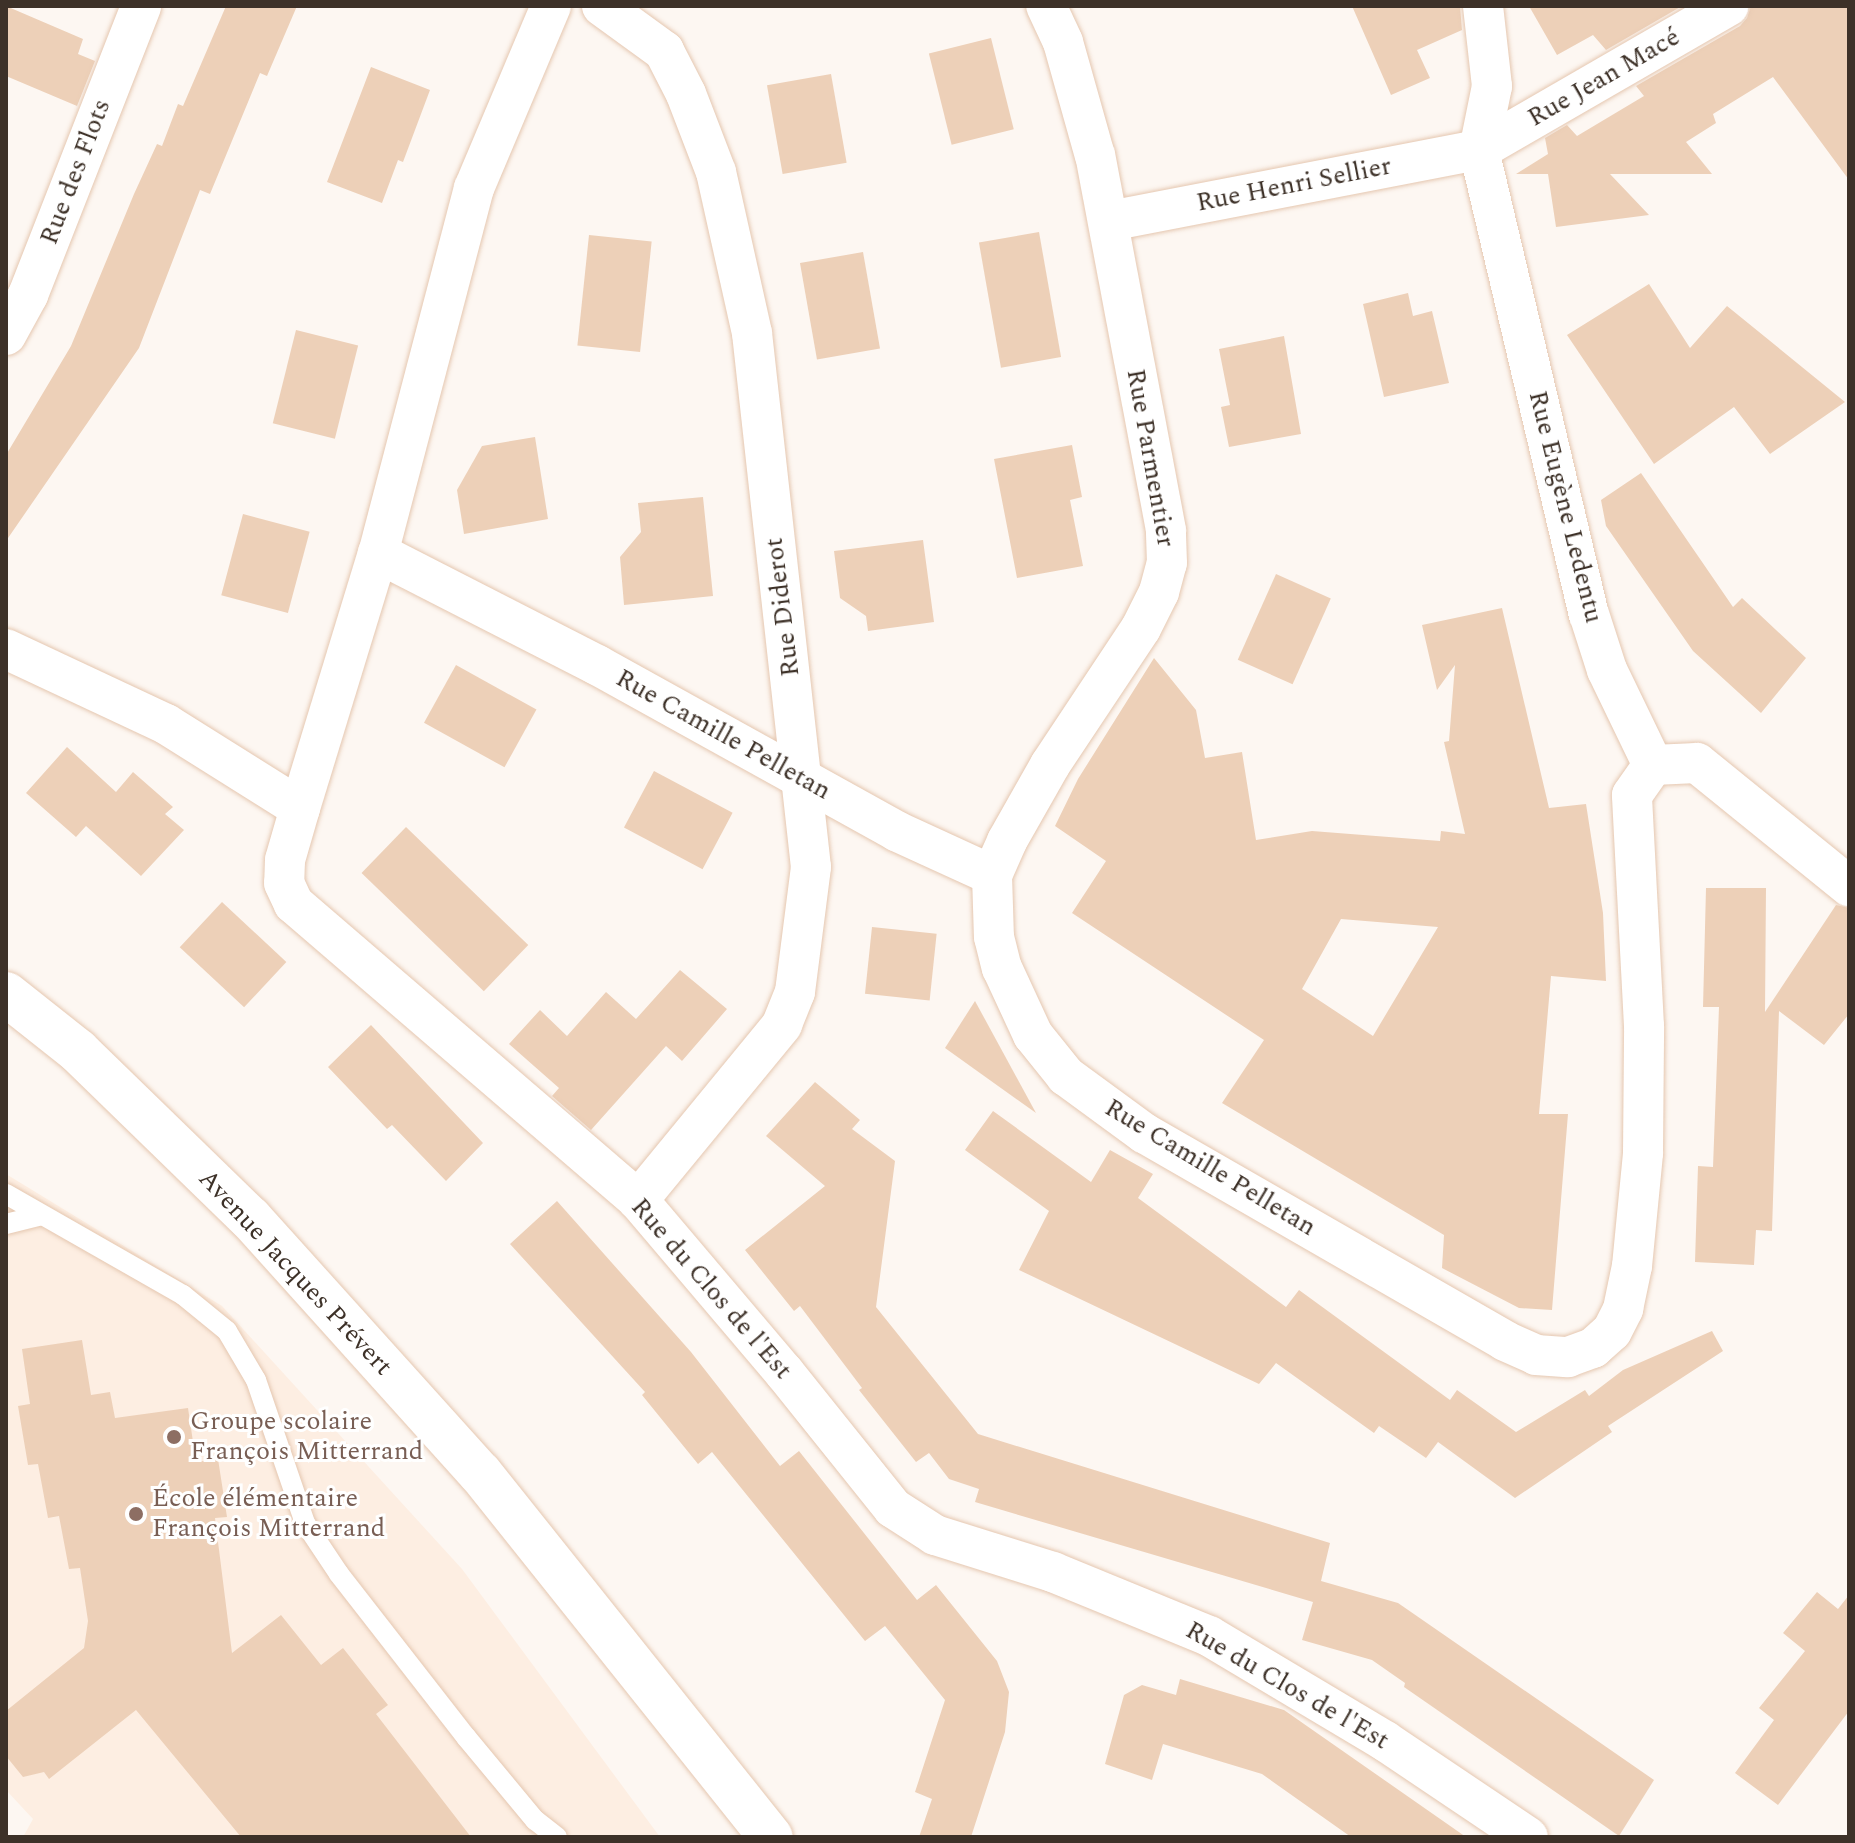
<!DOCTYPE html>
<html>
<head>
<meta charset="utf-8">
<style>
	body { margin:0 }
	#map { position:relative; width:1855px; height:1843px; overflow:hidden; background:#fdf7f2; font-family:Spectral,serif }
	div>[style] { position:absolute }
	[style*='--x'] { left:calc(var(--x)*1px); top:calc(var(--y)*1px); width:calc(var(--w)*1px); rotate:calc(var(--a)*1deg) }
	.built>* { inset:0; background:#fdeee2 }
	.building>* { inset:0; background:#edd0b8; transform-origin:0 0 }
	.roads { filter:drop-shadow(0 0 2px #e5c7b0) drop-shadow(0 0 2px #e5c7b0) }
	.service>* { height:20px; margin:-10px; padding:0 10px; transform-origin:10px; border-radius:10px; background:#fff }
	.minor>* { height:40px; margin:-20px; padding:0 20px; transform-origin:20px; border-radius:20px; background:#fff }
	.secondary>* { height:44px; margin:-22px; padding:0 22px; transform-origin:22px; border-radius:22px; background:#fff }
	.dots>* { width:22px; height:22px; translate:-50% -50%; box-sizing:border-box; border:4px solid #fff; border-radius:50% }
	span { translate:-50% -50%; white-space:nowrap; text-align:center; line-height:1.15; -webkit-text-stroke:6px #fff; paint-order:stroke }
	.street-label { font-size:26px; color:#3d3128 }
	.education-label { font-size:26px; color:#785e54 }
	.left { translate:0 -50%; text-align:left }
	.frame { position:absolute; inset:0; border:8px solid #3d3128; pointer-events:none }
</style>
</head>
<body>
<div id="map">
	<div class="built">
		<i style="clip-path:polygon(6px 1174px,222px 1306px,462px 1569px,660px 1837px,23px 1837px,33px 1819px,6px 1790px)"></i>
	</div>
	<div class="building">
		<i style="clip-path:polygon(6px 6px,83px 39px,78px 54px,95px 61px,77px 106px,6px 76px)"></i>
		<i style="clip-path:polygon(226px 6px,297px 6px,267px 76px,260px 73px,210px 194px,200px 190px,139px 348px,6px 541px,6px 455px,71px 346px,134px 194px,157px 144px,162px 146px,178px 104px,183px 106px)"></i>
		<i style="clip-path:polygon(1352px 6px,1460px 6px,1462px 30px,1417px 50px,1430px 78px,1391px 95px)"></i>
		<i style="clip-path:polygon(1529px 6px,1682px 6px,1606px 50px,1593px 35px,1557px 55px)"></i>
		<i style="clip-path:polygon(1751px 6px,1849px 6px,1849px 180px,1773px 77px,1713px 114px,1716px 123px,1686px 142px,1712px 174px,1610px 174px,1649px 215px,1556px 227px,1548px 174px,1516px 174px,1548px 154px,1545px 138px,1567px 125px,1577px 136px,1644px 96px,1636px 86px,1740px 26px,1747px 18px)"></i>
		<i style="left:991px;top:38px;width:94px;height:64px;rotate:76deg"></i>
		<i style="clip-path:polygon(371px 67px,430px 90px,403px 162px,398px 160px,382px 203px,327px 182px)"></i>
		<i style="left:831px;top:74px;width:90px;height:65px;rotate:80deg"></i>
		<i style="left:1039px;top:232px;width:127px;height:61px;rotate:80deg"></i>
		<i style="left:589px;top:235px;width:63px;height:111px;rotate:6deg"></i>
		<i style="left:863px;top:252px;width:98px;height:64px;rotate:80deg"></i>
		<i style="clip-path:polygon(1649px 284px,1690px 348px,1727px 306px,1845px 402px,1770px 454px,1734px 407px,1654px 464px,1567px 335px)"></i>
		<i style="clip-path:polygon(1408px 293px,1413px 316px,1432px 311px,1449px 383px,1384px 397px,1363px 304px)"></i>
		<i style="left:296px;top:330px;width:64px;height:96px;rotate:14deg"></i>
		<i style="clip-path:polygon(1284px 336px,1301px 434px,1229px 447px,1221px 407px,1230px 405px,1219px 349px)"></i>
		<i style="clip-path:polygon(535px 437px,548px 519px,464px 534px,457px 490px,482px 446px)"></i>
		<i style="clip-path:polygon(1072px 445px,1082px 497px,1070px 500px,1083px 566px,1017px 578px,994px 459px)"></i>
		<i style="clip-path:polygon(1641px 473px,1733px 607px,1742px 598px,1806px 658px,1761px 713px,1693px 651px,1606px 526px,1601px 500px)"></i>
		<i style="clip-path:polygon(703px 497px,713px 596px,624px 605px,620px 557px,641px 532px,638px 503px)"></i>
		<i style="left:243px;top:514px;width:69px;height:84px;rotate:15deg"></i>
		<i style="clip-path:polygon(923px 540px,934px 622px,868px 631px,866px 616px,840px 598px,834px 551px)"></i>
		<i style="left:1276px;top:574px;width:60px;height:94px;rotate:24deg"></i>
		<i style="clip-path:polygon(evenodd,1502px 608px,1549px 808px,1586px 804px,1603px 913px,1606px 981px,1551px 976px,1539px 1114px,1568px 1114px,1552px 1310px,1519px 1308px,1442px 1268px,1444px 1235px,1222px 1103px,1264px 1040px,1072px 913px,1106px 861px,1055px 826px,1078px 779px,1154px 658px,1196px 710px,1205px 758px,1242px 752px,1256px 840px,1312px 831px,1440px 841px,1441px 831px,1465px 834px,1444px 742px,1449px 741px,1455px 665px,1437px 690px,1422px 625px,1502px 608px,1341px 919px,1438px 927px,1373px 1036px,1302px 989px,1341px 919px)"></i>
		<i style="left:456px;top:665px;width:92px;height:66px;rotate:29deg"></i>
		<i style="clip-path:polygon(67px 747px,116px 792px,133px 772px,173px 807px,165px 814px,184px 830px,141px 876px,86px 826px,76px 837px,26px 793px)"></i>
		<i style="left:654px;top:771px;width:89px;height:64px;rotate:28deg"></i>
		<i style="left:406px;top:827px;width:170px;height:64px;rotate:44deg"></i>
		<i style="clip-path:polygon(1706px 888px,1766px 888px,1765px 1012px,1836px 905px,1849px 908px,1849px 1014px,1824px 1045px,1779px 1011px,1772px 1231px,1756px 1230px,1754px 1265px,1695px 1262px,1698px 1166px,1713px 1167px,1719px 1007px,1703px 1007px)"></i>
		<i style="left:222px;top:902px;width:88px;height:62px;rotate:43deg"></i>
		<i style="left:872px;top:927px;width:65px;height:67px;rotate:6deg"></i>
		<i style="clip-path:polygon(680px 970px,727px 1009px,682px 1061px,666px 1046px,591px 1130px,552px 1096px,559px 1088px,509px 1044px,540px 1010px,567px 1036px,606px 992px,636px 1019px)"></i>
		<i style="clip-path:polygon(975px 1001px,1036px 1113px,945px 1048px)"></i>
		<i style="clip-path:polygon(371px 1025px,483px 1143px,446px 1181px,392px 1125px,387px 1129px,328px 1067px)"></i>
		<i style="clip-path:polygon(815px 1082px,860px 1120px,852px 1129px,895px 1161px,876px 1307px,978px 1434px,1330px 1543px,1321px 1581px,1398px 1603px,1654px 1780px,1619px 1836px,1404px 1687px,1405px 1683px,1372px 1660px,1302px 1640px,1313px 1602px,975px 1502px,979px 1489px,949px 1479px,929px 1453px,916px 1462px,859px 1390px,862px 1388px,800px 1306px,794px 1311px,745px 1250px,825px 1186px,766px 1136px)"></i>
		<i style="clip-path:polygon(993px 1111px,1091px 1182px,1110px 1150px,1153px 1174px,1138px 1198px,1286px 1307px,1299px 1290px,1450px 1400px,1457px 1390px,1516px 1432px,1585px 1390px,1589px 1396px,1623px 1370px,1712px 1331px,1723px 1351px,1608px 1426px,1612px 1432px,1515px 1498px,1438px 1442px,1426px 1458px,1379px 1426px,1374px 1433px,1276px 1363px,1259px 1384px,1019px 1270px,1049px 1211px,965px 1150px)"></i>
		<i style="clip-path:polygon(557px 1201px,691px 1352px,780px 1466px,799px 1451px,917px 1600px,936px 1585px,997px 1661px,1009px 1692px,1005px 1732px,971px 1837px,919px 1837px,932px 1799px,915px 1792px,945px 1700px,885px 1626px,865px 1641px,712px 1452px,698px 1464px,642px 1395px,645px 1392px,510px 1244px)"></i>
		<i style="clip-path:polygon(82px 1340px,91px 1395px,110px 1392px,115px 1418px,188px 1408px,196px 1462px,218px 1459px,227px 1517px,215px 1518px,232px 1653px,281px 1615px,321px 1665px,343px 1648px,388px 1705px,376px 1714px,471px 1837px,241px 1837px,136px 1710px,49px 1779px,44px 1772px,23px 1777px,6px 1756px,6px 1711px,84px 1648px,88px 1621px,80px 1568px,69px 1569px,59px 1516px,48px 1518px,38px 1464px,28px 1465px,18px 1406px,30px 1404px,22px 1349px)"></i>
		<i style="clip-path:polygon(1817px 1592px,1838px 1609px,1849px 1595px,1849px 1711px,1778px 1805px,1735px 1773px,1774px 1720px,1759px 1708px,1805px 1651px,1783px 1633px)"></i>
		<i style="clip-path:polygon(1180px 1679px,1284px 1710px,1466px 1837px,1351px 1837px,1262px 1774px,1163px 1744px,1152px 1780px,1105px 1764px,1124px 1695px,1142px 1685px,1176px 1695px)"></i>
	</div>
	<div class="roads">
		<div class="service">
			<i style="--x:6;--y:1194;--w:204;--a:29.7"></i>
			<i style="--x:183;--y:1295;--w:57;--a:39.3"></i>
			<i style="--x:227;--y:1331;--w:57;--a:59.4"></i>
			<i style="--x:256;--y:1380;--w:151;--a:71.1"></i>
			<i style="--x:305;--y:1523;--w:61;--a:56.3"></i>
			<i style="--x:339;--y:1574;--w:207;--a:52.1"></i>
			<i style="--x:466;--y:1737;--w:108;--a:50.3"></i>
			<i style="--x:535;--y:1820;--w:28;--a:38"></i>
			<i style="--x:6;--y:1224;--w:34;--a:-14"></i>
		</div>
		<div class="minor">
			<i style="--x:551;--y:6;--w:198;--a:112.9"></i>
			<i style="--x:474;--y:188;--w:377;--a:104.7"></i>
			<i style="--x:378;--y:553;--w:246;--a:27.1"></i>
			<i style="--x:597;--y:665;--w:342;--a:29"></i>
			<i style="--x:896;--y:831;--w:106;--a:24.6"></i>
			<i style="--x:992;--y:875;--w:62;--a:88.2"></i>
			<i style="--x:994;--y:937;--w:32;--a:76"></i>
			<i style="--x:1002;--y:968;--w:74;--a:65.2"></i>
			<i style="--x:1033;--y:1035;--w:53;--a:51.2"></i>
			<i style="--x:1066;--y:1076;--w:97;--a:36.2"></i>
			<i style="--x:1144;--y:1133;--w:417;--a:29.9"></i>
			<i style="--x:1505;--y:1341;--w:34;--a:24"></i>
			<i style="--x:1536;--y:1355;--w:32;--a:4"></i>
			<i style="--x:1568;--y:1357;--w:27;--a:-20"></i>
			<i style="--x:1593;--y:1348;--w:25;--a:-42"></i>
			<i style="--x:1612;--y:1331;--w:25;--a:-63"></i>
			<i style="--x:1623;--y:1309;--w:44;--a:-78.2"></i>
			<i style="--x:1632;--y:1266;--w:114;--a:-84.4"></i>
			<i style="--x:1643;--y:1153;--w:127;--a:-89.5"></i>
			<i style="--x:1644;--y:1026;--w:231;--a:-93"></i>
			<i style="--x:1632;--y:795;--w:37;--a:-55"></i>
			<i style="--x:602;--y:6;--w:77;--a:36"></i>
			<i style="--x:664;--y:51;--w:48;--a:62.9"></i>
			<i style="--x:686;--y:94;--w:84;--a:69"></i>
			<i style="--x:716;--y:172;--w:165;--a:77.4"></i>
			<i style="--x:752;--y:333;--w:537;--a:83.7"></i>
			<i style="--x:811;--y:867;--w:126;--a:97.3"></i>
			<i style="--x:795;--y:992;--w:35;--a:112"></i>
			<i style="--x:782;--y:1025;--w:227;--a:129.4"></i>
			<i style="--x:1483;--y:6;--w:81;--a:83.6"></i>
			<i style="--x:1492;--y:86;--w:65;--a:101.5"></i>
			<i style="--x:1479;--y:150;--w:477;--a:76.7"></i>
			<i style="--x:1589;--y:614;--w:59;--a:72.2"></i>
			<i style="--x:1607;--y:670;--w:106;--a:64.2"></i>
			<i style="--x:1109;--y:221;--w:377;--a:-10.9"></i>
			<i style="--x:1479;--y:150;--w:288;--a:-30"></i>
			<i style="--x:6;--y:335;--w:46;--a:-61.2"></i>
			<i style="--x:28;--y:295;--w:310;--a:-68.6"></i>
			<i style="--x:6;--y:649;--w:177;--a:25.1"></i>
			<i style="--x:166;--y:724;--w:158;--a:32.1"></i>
			<i style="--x:300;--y:808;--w:54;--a:106.1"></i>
			<i style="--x:285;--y:860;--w:23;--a:92"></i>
			<i style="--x:284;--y:883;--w:23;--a:65"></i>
			<i style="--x:294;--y:904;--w:454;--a:40.7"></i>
			<i style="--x:638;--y:1200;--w:226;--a:49.7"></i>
			<i style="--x:784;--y:1372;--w:174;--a:51.3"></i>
			<i style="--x:893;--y:1508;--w:50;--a:32.7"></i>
			<i style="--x:935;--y:1535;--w:124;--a:17.4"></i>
			<i style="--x:1053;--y:1572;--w:169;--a:22.3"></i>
			<i style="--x:1209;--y:1636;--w:205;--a:30.8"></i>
			<i style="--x:1385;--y:1741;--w:172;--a:33.9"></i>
			<i style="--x:1653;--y:765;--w:44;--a:-2.6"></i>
			<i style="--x:1697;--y:763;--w:196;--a:39"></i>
			<i style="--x:300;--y:808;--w:267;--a:-73"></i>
			<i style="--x:992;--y:875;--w:37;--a:-66"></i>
			<i style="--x:1007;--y:841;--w:87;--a:-60.5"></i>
			<i style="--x:1050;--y:765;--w:164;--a:-56.4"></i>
			<i style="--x:1141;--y:628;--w:40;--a:-63.4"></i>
			<i style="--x:1159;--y:592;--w:30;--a:-75"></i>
			<i style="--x:1167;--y:563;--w:33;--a:-92"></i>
			<i style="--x:1166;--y:530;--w:381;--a:-100.7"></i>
			<i style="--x:1095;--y:156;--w:118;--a:-105.7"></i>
			<i style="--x:1063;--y:42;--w:40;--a:-115"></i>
		</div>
		<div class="secondary">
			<i style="--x:6;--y:994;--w:92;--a:38.4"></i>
			<i style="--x:78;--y:1051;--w:240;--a:44.2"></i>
			<i style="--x:250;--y:1218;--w:343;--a:48"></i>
			<i style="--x:480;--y:1473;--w:466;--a:51.4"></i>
		</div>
	</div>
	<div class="dots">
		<i style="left:174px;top:1437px;background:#8d6e63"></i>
		<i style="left:136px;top:1514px;background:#8d6e63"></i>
	</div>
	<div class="street-label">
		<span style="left:1604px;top:78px;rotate:-30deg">Rue Jean Macé</span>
		<span style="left:76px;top:172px;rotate:-69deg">Rue des Flots</span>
		<span style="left:1294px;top:185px;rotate:-11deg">Rue Henri Sellier</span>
		<span style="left:1150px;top:458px;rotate:80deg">Rue Parmentier</span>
		<span style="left:1565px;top:507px;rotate:76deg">Rue Eugène Ledentu</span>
		<span style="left:783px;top:607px;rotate:-97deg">Rue Diderot</span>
		<span style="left:723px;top:735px;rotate:29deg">Rue Camille Pelletan</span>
		<span style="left:1210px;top:1168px;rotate:31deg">Rue Camille Pelletan</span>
		<span style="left:295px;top:1273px;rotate:47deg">Avenue Jacques Prévert</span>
		<span style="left:711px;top:1289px;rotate:49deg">Rue du Clos de l'Est</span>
		<span style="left:1287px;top:1686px;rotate:30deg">Rue du Clos de l'Est</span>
	</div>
	<div class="education-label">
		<span class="left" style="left:190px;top:1437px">Groupe scolaire<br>François Mitterrand</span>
		<span class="left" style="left:152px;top:1514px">École élémentaire<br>François Mitterrand</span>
	</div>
	<div class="frame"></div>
</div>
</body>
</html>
